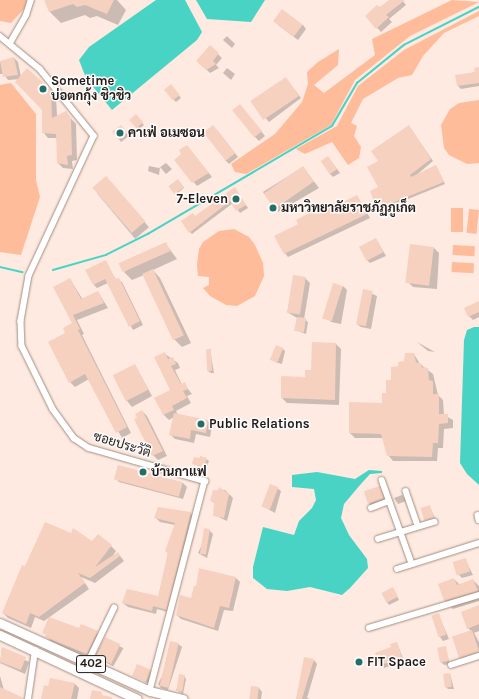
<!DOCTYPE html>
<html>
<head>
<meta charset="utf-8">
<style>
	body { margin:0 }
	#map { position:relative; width:479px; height:699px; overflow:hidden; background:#feeae0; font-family:Karla,Sarabun,sans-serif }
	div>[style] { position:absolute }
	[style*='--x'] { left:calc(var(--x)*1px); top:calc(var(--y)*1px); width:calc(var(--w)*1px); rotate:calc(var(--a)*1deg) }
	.green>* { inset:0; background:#febc9b; transform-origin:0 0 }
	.water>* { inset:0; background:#48d3c4 }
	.shadow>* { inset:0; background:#0003; transform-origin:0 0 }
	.stream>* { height:1.5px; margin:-0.75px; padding:0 0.75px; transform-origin:0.75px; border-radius:0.75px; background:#48d3c4 }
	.building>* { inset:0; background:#f6d1bf; transform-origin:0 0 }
	.roads { filter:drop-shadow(0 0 1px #a48d82) drop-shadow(0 0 1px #a48d82) }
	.street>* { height:5.5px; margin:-2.75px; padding:0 2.75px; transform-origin:2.75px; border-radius:2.75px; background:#fff }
	.primary>* { height:9px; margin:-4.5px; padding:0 4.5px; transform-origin:4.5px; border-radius:4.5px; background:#fff }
	.dots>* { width:11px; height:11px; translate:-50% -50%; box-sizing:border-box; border:2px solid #fbfbfb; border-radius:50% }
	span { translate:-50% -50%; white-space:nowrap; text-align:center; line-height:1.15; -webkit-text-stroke:3px #fbfbfb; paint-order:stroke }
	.shield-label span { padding:1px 3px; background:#fbfbfb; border:1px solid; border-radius:3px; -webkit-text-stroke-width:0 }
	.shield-label { font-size:12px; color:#231a16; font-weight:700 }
	.poi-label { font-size:13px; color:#231a16; font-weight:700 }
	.left { translate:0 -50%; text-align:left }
	.right { translate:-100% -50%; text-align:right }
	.street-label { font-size:13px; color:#231a16 }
</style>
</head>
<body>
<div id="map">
	<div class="green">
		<i style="clip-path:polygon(0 0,27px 0,25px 8px,11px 23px,0 21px)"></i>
		<i style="clip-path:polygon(452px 0,479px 2px,410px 36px,355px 80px,331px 125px,246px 174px,235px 172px,231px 164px,275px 134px,302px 102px,308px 84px,307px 72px,318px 62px,339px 49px,338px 65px,314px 85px,324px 93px,375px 55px,372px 39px)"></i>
		<i style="clip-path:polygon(479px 11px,479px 16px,444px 33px,423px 56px,412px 75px,398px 78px,363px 99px,351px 123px,357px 126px,354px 136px,361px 147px,359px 158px,348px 165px,332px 142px,305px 154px,296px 149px,337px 126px,358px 86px,404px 50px)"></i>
		<i style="clip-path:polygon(11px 83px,36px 114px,36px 180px,40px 197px,21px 255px,0 252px,0 85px)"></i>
		<i style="clip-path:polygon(479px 100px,479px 163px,467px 164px,449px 155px,444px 148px,441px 125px,450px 109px,459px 103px)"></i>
		<i style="left:451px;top:208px;width:12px;height:24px"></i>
		<i style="left:469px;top:209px;width:10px;height:24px;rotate:6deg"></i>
		<i style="clip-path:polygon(234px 229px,249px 237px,255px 245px,263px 263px,264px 276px,255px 296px,237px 306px,226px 305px,210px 296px,203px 288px,209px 285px,209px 277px,198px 276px,197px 265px,199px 249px,203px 242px,219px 231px)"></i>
		<i style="left:453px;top:245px;width:22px;height:10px;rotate:3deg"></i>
		<i style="left:452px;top:262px;width:22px;height:10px;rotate:3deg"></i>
	</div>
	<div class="water">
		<i style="clip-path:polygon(156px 0,185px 0,202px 32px,197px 40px,112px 110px,86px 78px,79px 60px,89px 47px)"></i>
		<i style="clip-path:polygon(196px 0,265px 0,251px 22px,207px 19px)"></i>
		<i style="clip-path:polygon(474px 327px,479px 327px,479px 485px,467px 474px,460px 463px,464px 340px,467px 330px)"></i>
		<i style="clip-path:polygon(369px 470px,382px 471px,382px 473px,370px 474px,360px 485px,344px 504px,341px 518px,349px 535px,367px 559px,368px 568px,350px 588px,342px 595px,310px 587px,287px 591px,267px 589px,253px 578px,253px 567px,263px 527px,294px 535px,299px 521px,312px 508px,316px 500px,314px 489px,292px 487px,292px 475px,317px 472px,355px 479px)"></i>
	</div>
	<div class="shadow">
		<i style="clip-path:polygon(45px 0,117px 0,126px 10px,118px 25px,97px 16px,90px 18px,85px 15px,61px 23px,50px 12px)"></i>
		<i style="clip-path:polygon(391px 0,402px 0,406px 5px,389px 19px,392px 22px,381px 32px,366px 16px)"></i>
		<i style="clip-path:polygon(278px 25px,303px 25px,306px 29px,298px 40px)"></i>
		<i style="clip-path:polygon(227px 36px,235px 44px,232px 48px,223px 40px)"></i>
		<i style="clip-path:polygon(210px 47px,222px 58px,216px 65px,219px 68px,210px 73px,198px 61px)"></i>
		<i style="clip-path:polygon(14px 58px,18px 62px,21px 77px,50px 91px,56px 96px,57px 116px,65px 112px,76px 124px,77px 160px,72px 161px,73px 169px,63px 168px,58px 163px,57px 138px,48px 138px,43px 132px,43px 110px,20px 79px,8px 80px,4px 74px,0 74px,0 62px)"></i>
		<i style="clip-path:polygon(227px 68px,235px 74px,231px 80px,223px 73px)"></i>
		<i style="clip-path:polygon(479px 68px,479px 86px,461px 89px,458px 86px)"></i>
		<i style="clip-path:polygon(288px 81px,301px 98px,269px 122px,253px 103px)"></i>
		<i style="clip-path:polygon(173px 88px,181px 98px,176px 102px,174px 100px)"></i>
		<i style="clip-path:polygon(240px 105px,265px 136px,259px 141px,255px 137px)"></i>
		<i style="clip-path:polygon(136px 115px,144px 125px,139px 129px,131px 120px)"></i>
		<i style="clip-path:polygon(123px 129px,129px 136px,121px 142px,114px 133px)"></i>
		<i style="clip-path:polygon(411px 129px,433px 161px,414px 177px,436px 166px,445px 184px,381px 210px,378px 208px,379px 161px)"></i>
		<i style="clip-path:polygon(217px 130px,238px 157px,229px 164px,225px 160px)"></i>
		<i style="clip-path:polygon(190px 150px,212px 177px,197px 186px,175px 160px)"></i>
		<i style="clip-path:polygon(328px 157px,340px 173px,333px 177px,329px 173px)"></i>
		<i style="clip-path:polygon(166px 163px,172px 169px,166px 174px,160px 167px,159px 175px,148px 171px,149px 166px,159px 168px)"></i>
		<i style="clip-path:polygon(303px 167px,319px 188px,278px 212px,263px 192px)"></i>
		<i style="left:178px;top:181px;width:9px;height:10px;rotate:49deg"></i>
		<i style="left:111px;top:182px;width:59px;height:18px;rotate:50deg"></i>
		<i style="clip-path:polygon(235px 189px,248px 208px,240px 213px,233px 203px,192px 234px,190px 232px,196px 217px)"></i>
		<i style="clip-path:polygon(357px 196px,370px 218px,288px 257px,285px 253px,300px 225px,328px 204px,332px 208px)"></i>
		<i style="clip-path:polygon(376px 239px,386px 256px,370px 263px,366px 259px)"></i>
		<i style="clip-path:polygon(165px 243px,177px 259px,153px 270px,160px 278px,191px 343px,182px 347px,174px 339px,144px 275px,132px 280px,124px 272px)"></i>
		<i style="clip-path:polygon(434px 248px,439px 253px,437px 289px,413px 287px,408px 282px)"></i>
		<i style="clip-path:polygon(106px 262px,116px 280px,122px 282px,143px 325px,133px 330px,108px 283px,97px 288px,94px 285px)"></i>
		<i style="clip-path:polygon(305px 278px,310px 283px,304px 319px,308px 322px,306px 334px,296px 330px,297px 318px,287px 312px)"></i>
		<i style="clip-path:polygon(70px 279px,83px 300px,98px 292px,108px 308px,77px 320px,84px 334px,82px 335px,131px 433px,122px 438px,89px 379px,75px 387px,70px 382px,67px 334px,73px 324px)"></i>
		<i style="clip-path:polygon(343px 286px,347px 290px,341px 324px,331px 322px,327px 318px)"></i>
		<i style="clip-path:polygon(364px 290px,377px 296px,371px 329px,361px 327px,357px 324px)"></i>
		<i style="clip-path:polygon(479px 302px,479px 317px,473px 320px,469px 316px)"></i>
		<i style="clip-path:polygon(417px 342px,435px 352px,436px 352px,428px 351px)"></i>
		<i style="clip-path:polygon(336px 344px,341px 349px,339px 405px,287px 403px,282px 398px,306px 378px)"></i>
		<i style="clip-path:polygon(283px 349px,285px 351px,282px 364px,275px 362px,273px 359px)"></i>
		<i style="clip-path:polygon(210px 350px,214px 373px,211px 373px,208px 371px)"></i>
		<i style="clip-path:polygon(165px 354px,178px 363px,180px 368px,175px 370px,182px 385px,184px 384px,192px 394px,187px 396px,191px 403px,176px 411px,178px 415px,208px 421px,212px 426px,210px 437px,196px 434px,194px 443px,175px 439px,170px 434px,174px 417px,169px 420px,164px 415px,156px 398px,172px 390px)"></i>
		<i style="clip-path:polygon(414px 354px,420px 364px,433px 374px,438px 395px,443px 400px,444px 415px,453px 420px,453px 428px,444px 429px,443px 448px,438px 448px,437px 461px,393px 461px,388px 455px,384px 438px,355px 438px,350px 433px,383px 404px,399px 367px)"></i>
		<i style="clip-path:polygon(135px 365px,152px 396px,132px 407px,127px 401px)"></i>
		<i style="clip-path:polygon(142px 411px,147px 416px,167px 456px,158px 460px,153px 455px,138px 418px)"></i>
		<i style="clip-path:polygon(206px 459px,209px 461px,206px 469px,194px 464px)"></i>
		<i style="clip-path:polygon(118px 466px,183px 483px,187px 487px,183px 499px,119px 482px,115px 478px)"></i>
		<i style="clip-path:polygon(277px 488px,281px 491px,275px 513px,264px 507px)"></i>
		<i style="clip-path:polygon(380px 488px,387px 502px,373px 508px,369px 504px)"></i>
		<i style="clip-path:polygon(225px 490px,233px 498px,227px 521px,214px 515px,215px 504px,211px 500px,213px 491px)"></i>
		<i style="clip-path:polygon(402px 495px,406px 501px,398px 504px,394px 498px)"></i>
		<i style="clip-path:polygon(429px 506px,436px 520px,428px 522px,421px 509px)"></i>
		<i style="clip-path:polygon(190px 513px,195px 517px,171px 613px,157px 609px,156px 614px,128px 607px,123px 603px,159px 597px,168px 553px,166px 551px,175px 525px,160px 522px,156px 518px)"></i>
		<i style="clip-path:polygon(209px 530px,213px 534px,207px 558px,198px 553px)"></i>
		<i style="clip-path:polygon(92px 542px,111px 546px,116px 551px,112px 557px,118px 553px,124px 561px,95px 583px,81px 577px,89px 589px,44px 621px,35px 617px,31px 628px,8px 618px,3px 613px,26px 568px)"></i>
		<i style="clip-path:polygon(465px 559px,473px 575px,462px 578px,459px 575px)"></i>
		<i style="clip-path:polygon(236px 578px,240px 582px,233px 611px,224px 610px,218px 631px,181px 619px,177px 615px,192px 600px)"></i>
		<i style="clip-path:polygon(454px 579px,460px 585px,473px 580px,479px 586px,479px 601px,453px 609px,445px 601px)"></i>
		<i style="clip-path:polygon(393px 589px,399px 600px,389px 605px,387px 602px)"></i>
		<i style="clip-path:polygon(479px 606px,479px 631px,474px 633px,479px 642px,479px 659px,466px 662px,461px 657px,471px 631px,468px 628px)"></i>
		<i style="clip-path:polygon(438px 614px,449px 639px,443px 641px,440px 637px)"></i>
		<i style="clip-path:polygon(82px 625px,103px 637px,92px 659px,51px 642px,44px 632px,80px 630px)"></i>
		<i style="left:105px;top:638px;width:21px;height:21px;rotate:29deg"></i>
		<i style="clip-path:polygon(397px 643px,404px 661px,384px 668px,381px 665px)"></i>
		<i style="clip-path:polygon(178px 644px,182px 647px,168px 690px,161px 688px,158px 684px)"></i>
		<i style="clip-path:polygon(445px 647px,450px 664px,444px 665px,441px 662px)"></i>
		<i style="clip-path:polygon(2px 649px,29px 662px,25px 674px,0 663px)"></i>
		<i style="clip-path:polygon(314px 660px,317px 664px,307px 698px,310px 699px,296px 699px)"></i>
		<i style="clip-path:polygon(151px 671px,154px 675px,151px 685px,133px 675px)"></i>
		<i style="clip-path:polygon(450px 674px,454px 689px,448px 689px,446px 687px)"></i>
		<i style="clip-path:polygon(0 676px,4px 690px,23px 699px,0 699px)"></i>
		<i style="clip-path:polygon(184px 676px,186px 679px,183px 694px,176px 690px)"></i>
		<i style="clip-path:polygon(75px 684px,79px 688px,77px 699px,42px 699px)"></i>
		<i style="clip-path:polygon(259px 688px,262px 692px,261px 699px,250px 699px)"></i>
	</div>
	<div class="stream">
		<i style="--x:0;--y:267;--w:23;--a:13"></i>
		<i style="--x:53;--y:270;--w:55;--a:-15.8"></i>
		<i style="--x:106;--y:255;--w:47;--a:-26.6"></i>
		<i style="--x:148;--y:234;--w:213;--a:-30.4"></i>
		<i style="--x:332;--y:126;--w:50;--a:-59.8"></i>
		<i style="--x:357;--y:83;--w:60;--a:-39"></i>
		<i style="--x:404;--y:45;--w:84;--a:-26.9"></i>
	</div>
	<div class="building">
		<i style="clip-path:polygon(44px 0,114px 0,107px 14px,85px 5px,77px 7px,73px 4px,49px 12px)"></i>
		<i style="clip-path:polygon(389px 0,405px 0,386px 15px,389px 17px,376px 29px,365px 16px,377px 5px,380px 7px)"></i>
		<i style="left:282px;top:9px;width:26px;height:15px;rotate:37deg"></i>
		<i style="clip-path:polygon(210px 45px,219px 53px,213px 61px,216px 64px,206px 70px,196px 61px)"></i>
		<i style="clip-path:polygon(14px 57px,18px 75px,3px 77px,0 61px)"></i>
		<i style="clip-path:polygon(479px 67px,479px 83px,457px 86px,455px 75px,475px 72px,474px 68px)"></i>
		<i style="clip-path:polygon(27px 68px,51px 90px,52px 118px,66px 111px,71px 118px,72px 155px,67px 156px,68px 165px,57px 163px,56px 134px,42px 133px,42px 110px,15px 82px)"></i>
		<i style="left:286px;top:77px;width:23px;height:43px;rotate:56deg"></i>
		<i style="left:171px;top:84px;width:14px;height:9px;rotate:51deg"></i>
		<i style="left:240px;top:104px;width:35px;height:10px;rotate:51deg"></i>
		<i style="left:136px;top:114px;width:11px;height:9px;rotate:49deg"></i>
		<i style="left:121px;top:125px;width:10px;height:11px;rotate:53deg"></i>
		<i style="left:213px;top:125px;width:36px;height:12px;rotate:52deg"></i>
		<i style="clip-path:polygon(409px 125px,431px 159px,410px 175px,411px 177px,436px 165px,444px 182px,377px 209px,370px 191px,378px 187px,367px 167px,378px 161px,371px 151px)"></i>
		<i style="clip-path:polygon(187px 145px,209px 173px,192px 183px,174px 160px,181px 154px,179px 150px)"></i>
		<i style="left:328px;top:156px;width:16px;height:9px;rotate:55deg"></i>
		<i style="left:303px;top:166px;width:19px;height:48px;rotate:55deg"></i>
		<i style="left:106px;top:176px;width:60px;height:18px;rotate:49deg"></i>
		<i style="left:178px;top:179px;width:10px;height:12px;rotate:53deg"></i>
		<i style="clip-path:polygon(235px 187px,246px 205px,236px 211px,230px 201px,189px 233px,181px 221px,193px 213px,195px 216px)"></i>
		<i style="clip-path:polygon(357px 195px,367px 214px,284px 254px,274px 236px,298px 224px,296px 220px,329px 203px,331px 208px)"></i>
		<i style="left:376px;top:238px;width:16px;height:19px;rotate:63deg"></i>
		<i style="left:166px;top:242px;width:10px;height:52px;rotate:66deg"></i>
		<i style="left:410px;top:244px;width:24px;height:39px;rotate:7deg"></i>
		<i style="clip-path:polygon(106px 260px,115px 279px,119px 278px,140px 321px,129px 327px,105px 279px,93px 285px,85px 270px)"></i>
		<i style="left:153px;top:269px;width:73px;height:12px;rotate:65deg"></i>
		<i style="left:293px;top:275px;width:13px;height:38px;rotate:9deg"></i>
		<i style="clip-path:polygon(70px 278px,81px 299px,98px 291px,104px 303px,73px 315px,80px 329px,78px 330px,127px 427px,116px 433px,85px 374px,69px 383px,48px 342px,65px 333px,63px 328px,72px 323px,53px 287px)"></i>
		<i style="left:333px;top:283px;width:10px;height:37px;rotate:17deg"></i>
		<i style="left:363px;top:289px;width:10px;height:36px;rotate:11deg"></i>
		<i style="clip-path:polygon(479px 301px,479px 312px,468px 317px,464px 308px)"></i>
		<i style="clip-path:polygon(297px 317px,306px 318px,304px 332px,294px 331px)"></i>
		<i style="clip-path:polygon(312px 342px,336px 343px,335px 400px,281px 398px,281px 376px,305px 377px,305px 370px,311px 370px)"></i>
		<i style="left:276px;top:345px;width:8px;height:16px;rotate:23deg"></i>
		<i style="left:211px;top:349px;width:22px;height:5px;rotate:87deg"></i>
		<i style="clip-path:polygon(165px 352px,168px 359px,173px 357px,176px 364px,171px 366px,181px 384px,185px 382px,188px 389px,183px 391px,187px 398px,172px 406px,174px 410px,163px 415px,154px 398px,170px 390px,154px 357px)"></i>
		<i style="clip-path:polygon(405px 353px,414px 353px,416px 362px,422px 364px,421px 367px,428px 368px,429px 380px,433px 381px,433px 394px,439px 394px,439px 414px,448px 414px,448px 423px,439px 424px,438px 443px,433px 443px,432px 457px,387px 456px,381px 434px,349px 433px,349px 402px,382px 403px,382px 393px,386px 393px,386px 380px,391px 380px,391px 367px,398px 366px,398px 362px,404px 361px)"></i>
		<i style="left:135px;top:364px;width:29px;height:25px;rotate:63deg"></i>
		<i style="clip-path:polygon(142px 410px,163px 451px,152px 456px,134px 419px,137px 418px,135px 414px)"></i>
		<i style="clip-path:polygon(174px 413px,208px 420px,206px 433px,191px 430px,190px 439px,169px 435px)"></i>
		<i style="clip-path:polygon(200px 456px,207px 458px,204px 467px,192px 464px,194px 457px,200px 458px)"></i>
		<i style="left:118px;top:465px;width:67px;height:15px;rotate:15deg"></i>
		<i style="left:270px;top:484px;width:9px;height:24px;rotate:21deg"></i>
		<i style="left:380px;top:486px;width:13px;height:17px;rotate:72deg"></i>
		<i style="clip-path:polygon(219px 487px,229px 494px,224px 518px,213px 516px,214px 502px,210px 501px,213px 490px,218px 491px)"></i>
		<i style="left:430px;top:505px;width:14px;height:10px;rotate:73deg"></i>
		<i style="clip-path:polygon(158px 507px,191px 512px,167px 610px,153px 606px,152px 611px,122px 603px,127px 589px,158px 596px,168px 552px,165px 551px,175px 523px,154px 518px)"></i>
		<i style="clip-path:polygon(45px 522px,71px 533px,73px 528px,92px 541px,98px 534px,112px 545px,95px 567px,118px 552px,120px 556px,90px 578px,78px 573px,85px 583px,39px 617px,30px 613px,26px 624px,2px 613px,22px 565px,25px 566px)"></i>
		<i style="left:204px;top:528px;width:6px;height:26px;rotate:9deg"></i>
		<i style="left:466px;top:558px;width:14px;height:14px;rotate:73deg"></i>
		<i style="clip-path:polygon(199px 568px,236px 577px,229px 608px,220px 606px,214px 628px,176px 615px,180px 595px,191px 598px,194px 586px,196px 586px)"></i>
		<i style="clip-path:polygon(454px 578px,457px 585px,473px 579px,478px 591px,444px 601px,438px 584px)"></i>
		<i style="left:393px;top:587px;width:11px;height:13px;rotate:63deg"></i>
		<i style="clip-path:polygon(479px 605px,479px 624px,467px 629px,461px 612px)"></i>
		<i style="left:439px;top:613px;width:23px;height:8px;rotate:72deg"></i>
		<i style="clip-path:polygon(49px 617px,79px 628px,81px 624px,98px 631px,87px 654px,45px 637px,46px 634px,42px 633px)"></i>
		<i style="left:472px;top:630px;width:23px;height:21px;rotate:72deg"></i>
		<i style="left:105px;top:637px;width:17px;height:22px;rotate:25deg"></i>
		<i style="left:170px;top:641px;width:9px;height:46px;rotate:13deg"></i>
		<i style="clip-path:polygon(397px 642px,402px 658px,380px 665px,375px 653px,391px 647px,390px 644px)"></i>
		<i style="left:446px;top:646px;width:15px;height:9px;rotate:79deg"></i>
		<i style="clip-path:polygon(2px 647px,26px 657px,21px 670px,0 662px)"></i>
		<i style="clip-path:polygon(304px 657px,314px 659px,302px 699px,296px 699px)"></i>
		<i style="left:137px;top:664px;width:15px;height:13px;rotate:23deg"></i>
		<i style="left:450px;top:673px;width:14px;height:7px;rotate:82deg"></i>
		<i style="left:179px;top:674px;width:6px;height:17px;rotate:9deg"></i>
		<i style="clip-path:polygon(50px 678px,75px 683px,71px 699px,41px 699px,44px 685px,48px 686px)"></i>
		<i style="left:251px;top:686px;width:8px;height:13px;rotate:7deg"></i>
		<i style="clip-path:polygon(0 687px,24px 698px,24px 699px,0 699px)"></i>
		<i style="clip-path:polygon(92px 690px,102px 692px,102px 695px,112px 697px,112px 699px,90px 699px)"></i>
	</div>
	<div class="roads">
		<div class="street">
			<i style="--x:0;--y:36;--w:52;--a:39.5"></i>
			<i style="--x:40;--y:69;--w:86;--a:51.1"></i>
			<i style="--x:94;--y:136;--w:154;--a:114.9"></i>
			<i style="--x:29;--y:276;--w:46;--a:100.1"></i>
			<i style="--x:21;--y:321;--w:25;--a:88"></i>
			<i style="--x:22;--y:346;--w:70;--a:63.8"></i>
			<i style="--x:53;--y:409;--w:36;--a:54"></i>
			<i style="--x:74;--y:438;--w:18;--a:34"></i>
			<i style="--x:89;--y:448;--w:121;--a:15.9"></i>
			<i style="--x:205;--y:481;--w:217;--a:104.7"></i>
			<i style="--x:10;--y:43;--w:32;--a:-60"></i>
			<i style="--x:26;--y:15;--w:16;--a:-72"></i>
			<i style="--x:382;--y:480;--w:89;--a:70.3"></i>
			<i style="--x:406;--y:491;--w:37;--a:71"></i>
			<i style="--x:371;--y:508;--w:19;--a:-21"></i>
			<i style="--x:478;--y:515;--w:5;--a:79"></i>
			<i style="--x:378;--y:539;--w:59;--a:-16.9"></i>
			<i style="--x:397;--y:569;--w:86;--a:-17.6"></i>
			<i style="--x:369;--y:628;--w:115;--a:-16.7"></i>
			<i style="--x:88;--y:662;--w:60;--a:-64.3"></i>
			<i style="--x:451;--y:665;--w:29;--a:-18"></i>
			<i style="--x:28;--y:699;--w:49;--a:-81.7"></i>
		</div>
		<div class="primary">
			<i style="--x:0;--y:623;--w:165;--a:24.4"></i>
			<i style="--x:150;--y:691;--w:34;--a:14"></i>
			<i style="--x:0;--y:635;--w:151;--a:25"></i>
		</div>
	</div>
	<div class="dots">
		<i style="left:43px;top:89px;background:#256e66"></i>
		<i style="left:120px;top:133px;background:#256e66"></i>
		<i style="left:236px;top:199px;background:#256e66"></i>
		<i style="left:273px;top:208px;background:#256e66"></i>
		<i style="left:201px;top:424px;background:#256e66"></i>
		<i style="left:143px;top:472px;background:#256e66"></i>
		<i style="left:359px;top:662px;background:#256e66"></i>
	</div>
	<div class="shield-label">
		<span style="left:91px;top:664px">402</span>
	</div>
	<div class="poi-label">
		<span class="left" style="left:51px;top:89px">Sometime<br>บ่อตกกุ้ง ชิวชิว</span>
		<span class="left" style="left:128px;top:133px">คาเฟ่ อเมซอน</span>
		<span class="right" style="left:228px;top:199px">7-Eleven</span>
		<span class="left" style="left:281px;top:208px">มหาวิทยาลัยราชภัฏภูเก็ต</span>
		<span class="left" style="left:209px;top:424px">Public Relations</span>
		<span class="left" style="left:151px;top:472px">บ้านกาแฟ</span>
		<span class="left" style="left:367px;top:662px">FIT Space</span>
	</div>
	<div class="street-label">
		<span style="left:122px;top:445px;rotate:17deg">ซอยประวัติ</span>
	</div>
</div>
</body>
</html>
